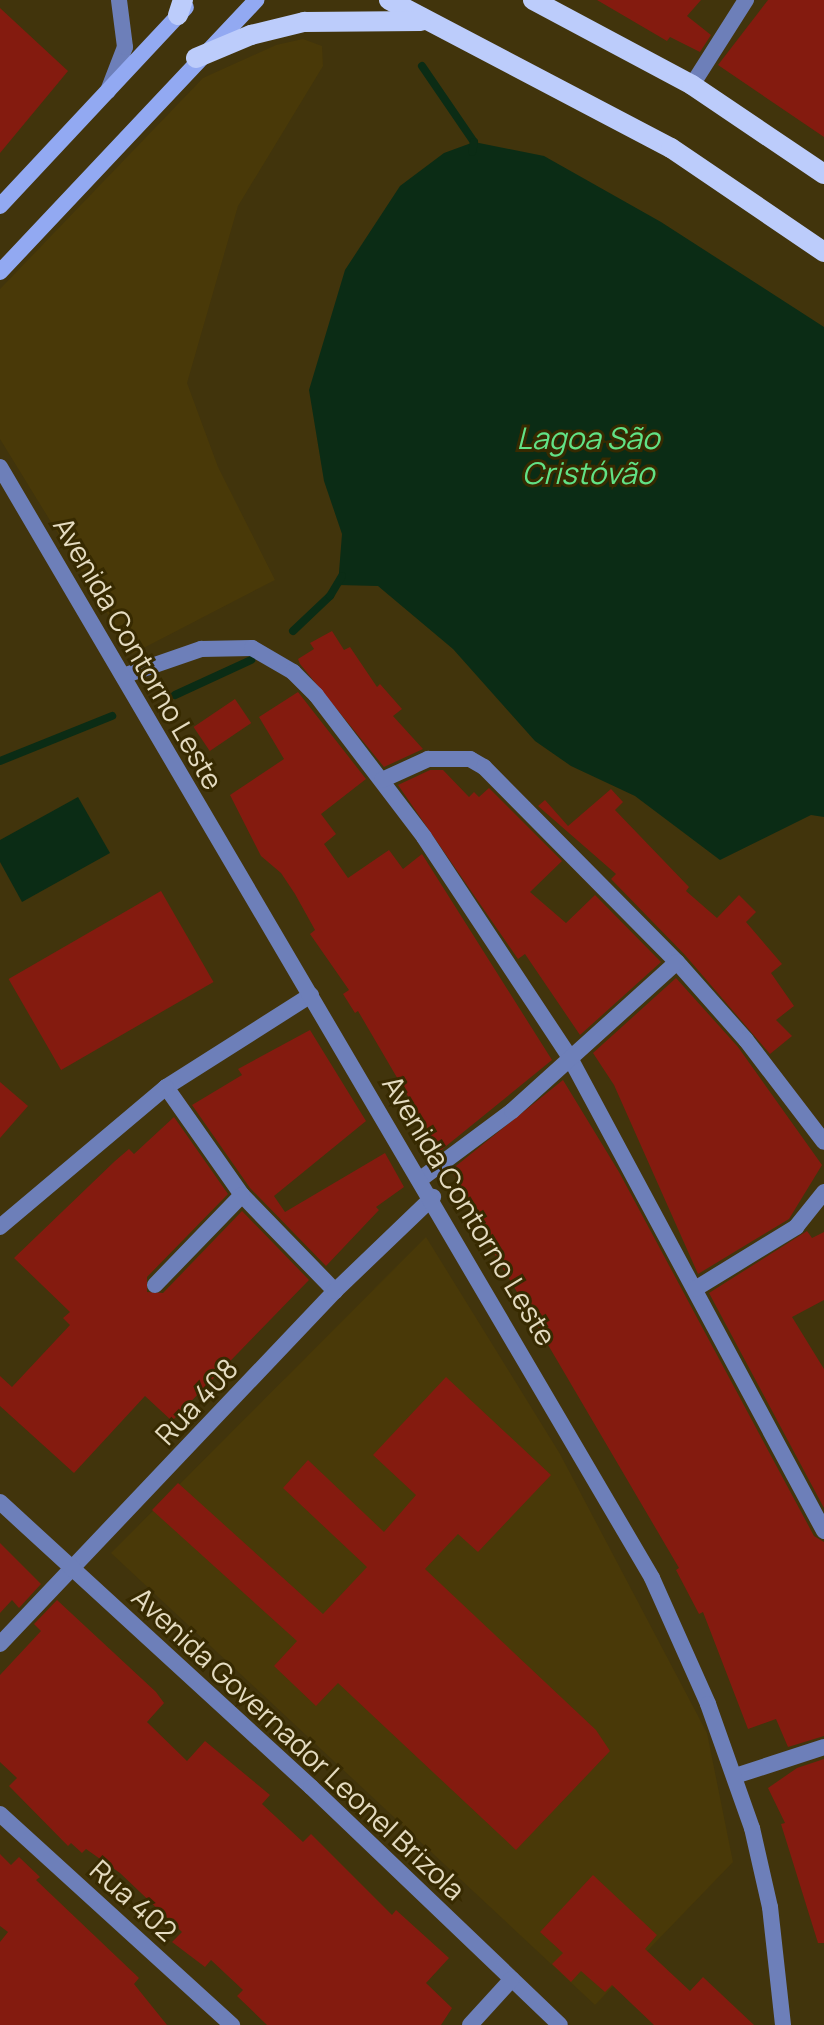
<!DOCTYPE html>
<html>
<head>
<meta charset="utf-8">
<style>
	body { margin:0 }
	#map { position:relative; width:824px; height:2025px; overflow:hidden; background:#41340c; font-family:Manrope,sans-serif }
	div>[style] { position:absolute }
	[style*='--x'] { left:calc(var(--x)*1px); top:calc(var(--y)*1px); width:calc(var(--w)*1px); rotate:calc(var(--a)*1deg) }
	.built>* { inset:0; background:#493908 }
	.water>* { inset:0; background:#0b2c15 }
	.stream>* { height:8px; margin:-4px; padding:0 4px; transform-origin:4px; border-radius:4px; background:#0b2c15 }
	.building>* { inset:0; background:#841b0f; transform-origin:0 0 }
	.minor>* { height:16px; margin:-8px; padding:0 8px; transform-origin:8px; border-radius:8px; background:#6d7fb9 }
	.tertiary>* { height:16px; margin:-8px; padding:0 8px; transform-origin:8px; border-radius:8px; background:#6d7fb9 }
	.secondary>* { height:16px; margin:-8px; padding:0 8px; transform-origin:8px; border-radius:8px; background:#92a9f2 }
	.primary>* { height:20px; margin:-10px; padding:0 10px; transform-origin:10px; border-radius:10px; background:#bcccfb }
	span { translate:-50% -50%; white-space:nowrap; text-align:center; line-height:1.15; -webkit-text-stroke:6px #372a01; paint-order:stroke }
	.street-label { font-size:28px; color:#e4dbc0 }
	.water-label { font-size:30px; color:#61e286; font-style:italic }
</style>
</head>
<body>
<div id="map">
	<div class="built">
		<i style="clip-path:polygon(303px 39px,322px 46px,323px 66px,238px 206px,187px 383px,218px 467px,275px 580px,132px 654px,0 439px,0 289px,203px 78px,276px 45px)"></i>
		<i style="clip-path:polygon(426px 1237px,560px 1454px,707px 1733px,733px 1862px,595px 2005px,111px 1553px)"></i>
	</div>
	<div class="water">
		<i style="clip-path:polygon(474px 142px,544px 156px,661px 222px,824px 327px,824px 817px,811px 815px,720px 860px,635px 796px,571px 766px,535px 741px,453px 649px,378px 586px,338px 585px,342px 534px,324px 481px,309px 390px,345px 270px,400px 186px,444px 153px)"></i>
		<i style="clip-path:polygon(78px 797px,110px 853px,22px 902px,0 862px,0 840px)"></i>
	</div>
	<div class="stream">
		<i style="--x:422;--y:66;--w:92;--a:55.6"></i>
		<i style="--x:474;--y:142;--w:10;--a:101"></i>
		<i style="--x:293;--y:631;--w:51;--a:-43.4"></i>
		<i style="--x:330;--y:596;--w:23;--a:-59"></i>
		<i style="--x:175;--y:695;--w:84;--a:-24.7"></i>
		<i style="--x:0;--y:761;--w:121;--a:-21.9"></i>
	</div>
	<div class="building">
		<i style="clip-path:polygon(597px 0,701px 0,687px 16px,711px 35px,700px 52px,670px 37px,667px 41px)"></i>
		<i style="clip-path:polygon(768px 0,824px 0,824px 137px,718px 65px)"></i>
		<i style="clip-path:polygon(0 8px,68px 71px,0 153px)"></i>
		<i style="clip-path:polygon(332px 631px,344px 650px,350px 647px,377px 687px,380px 684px,402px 709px,393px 716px,423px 749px,384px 767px,300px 664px,298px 659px,314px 649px,310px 643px)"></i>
		<i style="clip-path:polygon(298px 692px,366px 779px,321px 814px,336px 834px,324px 844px,348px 878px,389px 850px,403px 869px,422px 854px,552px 1060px,440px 1151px,358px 1011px,355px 1013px,343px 994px,349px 990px,310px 934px,315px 930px,295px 894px,281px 873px,261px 856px,230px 795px,284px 759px,259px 717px)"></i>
		<i style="left:235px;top:699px;width:29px;height:50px;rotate:56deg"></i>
		<i style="clip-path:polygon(430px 770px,443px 770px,469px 797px,474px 792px,479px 797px,489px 788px,562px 861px,530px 892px,566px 923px,595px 895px,661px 962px,580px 1035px,525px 954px,518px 959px,398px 785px)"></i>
		<i style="clip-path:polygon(611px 789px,623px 802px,615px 810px,689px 887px,686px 891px,717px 918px,739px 895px,756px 912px,746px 922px,782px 964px,771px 973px,794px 1006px,776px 1020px,792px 1036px,770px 1054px,685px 955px,611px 879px,616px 874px,538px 806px,545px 800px,568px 826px)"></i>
		<i style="left:161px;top:891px;width:105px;height:176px;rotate:60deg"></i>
		<i style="clip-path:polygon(676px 978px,738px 1047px,822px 1165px,789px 1219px,698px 1274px,614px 1085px,593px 1053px)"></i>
		<i style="clip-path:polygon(310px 1030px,366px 1121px,274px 1196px,285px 1212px,385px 1153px,404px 1187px,376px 1207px,379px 1210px,326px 1266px,250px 1188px,192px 1105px,242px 1075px,238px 1069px)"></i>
		<i style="clip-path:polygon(563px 1080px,619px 1172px,814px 1536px,824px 1542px,824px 1736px,788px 1747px,776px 1719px,748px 1729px,703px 1612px,699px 1614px,676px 1570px,679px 1568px,490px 1246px,483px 1222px,451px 1170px)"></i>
		<i style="clip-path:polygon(0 1082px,28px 1106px,0 1138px)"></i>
		<i style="clip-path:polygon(174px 1117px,228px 1194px,147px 1277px,147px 1292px,163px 1293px,242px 1211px,309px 1280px,172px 1421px,145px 1396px,74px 1473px,0 1406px,0 1376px,12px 1387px,70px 1325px,63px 1318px,70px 1312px,14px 1258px,115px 1161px,129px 1149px,134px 1154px)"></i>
		<i style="clip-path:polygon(807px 1231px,812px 1238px,824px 1232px,824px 1300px,792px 1317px,824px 1369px,824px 1508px,709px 1293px)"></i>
		<i style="clip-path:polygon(446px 1377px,551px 1475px,478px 1552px,458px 1534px,425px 1569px,596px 1730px,610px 1751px,516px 1850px,338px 1683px,316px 1706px,274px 1666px,297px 1641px,152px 1510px,178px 1483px,323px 1614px,367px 1567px,283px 1488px,308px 1460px,384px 1532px,416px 1495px,373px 1455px)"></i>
		<i style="clip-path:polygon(0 1543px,41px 1584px,19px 1608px,12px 1600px,0 1613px)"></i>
		<i style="clip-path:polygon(57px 1600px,156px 1692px,164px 1703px,147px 1722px,187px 1761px,205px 1741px,270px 1795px,262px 1804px,303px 1842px,311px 1834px,392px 1915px,396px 1910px,449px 1958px,426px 1983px,452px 2008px,441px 2025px,267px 2025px,237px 1996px,243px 1990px,211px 1960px,205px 1967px,172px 1942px,182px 1932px,120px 1873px,86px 1849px,82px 1853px,71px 1843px,68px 1846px,9px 1786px,17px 1778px,0 1762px,0 1675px,41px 1631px,34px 1624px)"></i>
		<i style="clip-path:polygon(824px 1759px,824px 1943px,818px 1943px,781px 1824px,785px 1823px,768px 1788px,797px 1768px)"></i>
		<i style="clip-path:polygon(0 1854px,11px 1865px,19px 1857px,40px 1877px,36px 1880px,139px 1978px,134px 1984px,167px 2025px,0 2025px,0 1942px,8px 1932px,0 1926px)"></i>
		<i style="clip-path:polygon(593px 1875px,657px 1935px,645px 1949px,690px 1991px,703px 1977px,754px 2025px,654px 2025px,612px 1985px,605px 1992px,581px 1971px,571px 1982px,552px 1964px,563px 1953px,540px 1932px)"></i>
	</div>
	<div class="minor">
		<i style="--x:692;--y:85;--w:101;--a:-57.6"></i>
		<i style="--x:108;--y:91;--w:47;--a:-68.9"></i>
		<i style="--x:125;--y:47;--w:47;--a:-97.3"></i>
		<i style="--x:123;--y:676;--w:83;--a:-19.1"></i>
		<i style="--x:201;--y:649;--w:51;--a:-1.1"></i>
		<i style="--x:252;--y:648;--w:48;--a:30.3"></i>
		<i style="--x:293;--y:672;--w:33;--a:45"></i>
		<i style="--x:316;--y:695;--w:178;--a:52.7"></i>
		<i style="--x:424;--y:837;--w:265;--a:56.5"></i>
		<i style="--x:570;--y:1058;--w:537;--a:61.76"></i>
		<i style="--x:382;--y:780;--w:51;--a:-24.5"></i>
		<i style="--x:428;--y:759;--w:42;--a:0"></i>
		<i style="--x:470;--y:759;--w:16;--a:30"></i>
		<i style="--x:484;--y:767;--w:274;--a:45.3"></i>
		<i style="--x:677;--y:962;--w:104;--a:48.5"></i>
		<i style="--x:746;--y:1040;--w:128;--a:52.6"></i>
		<i style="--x:311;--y:995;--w:172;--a:147.6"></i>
		<i style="--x:166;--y:1087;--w:132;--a:54.9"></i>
		<i style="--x:242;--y:1195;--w:134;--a:45.9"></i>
		<i style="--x:422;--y:1178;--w:112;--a:-36.7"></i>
		<i style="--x:512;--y:1111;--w:222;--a:-42.1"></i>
		<i style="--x:0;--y:1227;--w:217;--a:-40.1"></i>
		<i style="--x:155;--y:1285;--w:125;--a:-46"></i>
		<i style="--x:695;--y:1289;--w:119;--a:-31.5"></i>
		<i style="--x:796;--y:1227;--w:45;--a:-51.3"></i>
		<i style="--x:0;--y:1644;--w:487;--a:-46.5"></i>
		<i style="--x:335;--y:1291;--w:136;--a:-43.8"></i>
		<i style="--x:735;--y:1776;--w:94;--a:-18"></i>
		<i style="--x:0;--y:1814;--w:314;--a:42.3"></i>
	</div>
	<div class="tertiary">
		<i style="--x:0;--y:467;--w:1288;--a:59.59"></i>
		<i style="--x:652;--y:1578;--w:138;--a:66"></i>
		<i style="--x:708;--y:1704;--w:132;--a:70.5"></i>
		<i style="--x:752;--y:1828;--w:81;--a:77.2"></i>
		<i style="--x:770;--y:1907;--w:119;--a:83.7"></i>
		<i style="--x:0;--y:1502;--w:422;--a:42.5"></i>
		<i style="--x:311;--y:1787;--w:344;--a:43.7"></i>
		<i style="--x:470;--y:2025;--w:62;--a:-47.6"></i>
	</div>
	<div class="secondary">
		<i style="--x:0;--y:206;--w:272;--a:-46.9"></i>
		<i style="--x:0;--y:272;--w:374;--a:-46.7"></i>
	</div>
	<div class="primary">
		<i style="--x:389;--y:0;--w:318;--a:27.7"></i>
		<i style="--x:671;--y:148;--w:185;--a:34.2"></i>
		<i style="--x:533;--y:0;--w:180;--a:28.1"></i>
		<i style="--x:692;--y:85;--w:159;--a:34"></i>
		<i style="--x:178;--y:15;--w:16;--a:-72"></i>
		<i style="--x:196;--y:58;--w:60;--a:-22.7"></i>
		<i style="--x:251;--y:35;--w:55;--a:-13.8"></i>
		<i style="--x:304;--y:22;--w:117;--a:-0.5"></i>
	</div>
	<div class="street-label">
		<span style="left:139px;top:653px;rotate:60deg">Avenida Contorno Leste</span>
		<span style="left:470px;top:1210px;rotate:59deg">Avenida Contorno Leste</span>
		<span style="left:196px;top:1401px;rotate:-47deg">Rua 408</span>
		<span style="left:299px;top:1743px;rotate:43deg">Avenida Governador Leonel Brizola</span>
		<span style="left:134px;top:1900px;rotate:42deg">Rua 402</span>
	</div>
	<div class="water-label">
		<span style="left:588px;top:455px">Lagoa São<br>Cristóvão</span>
	</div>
</div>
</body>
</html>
